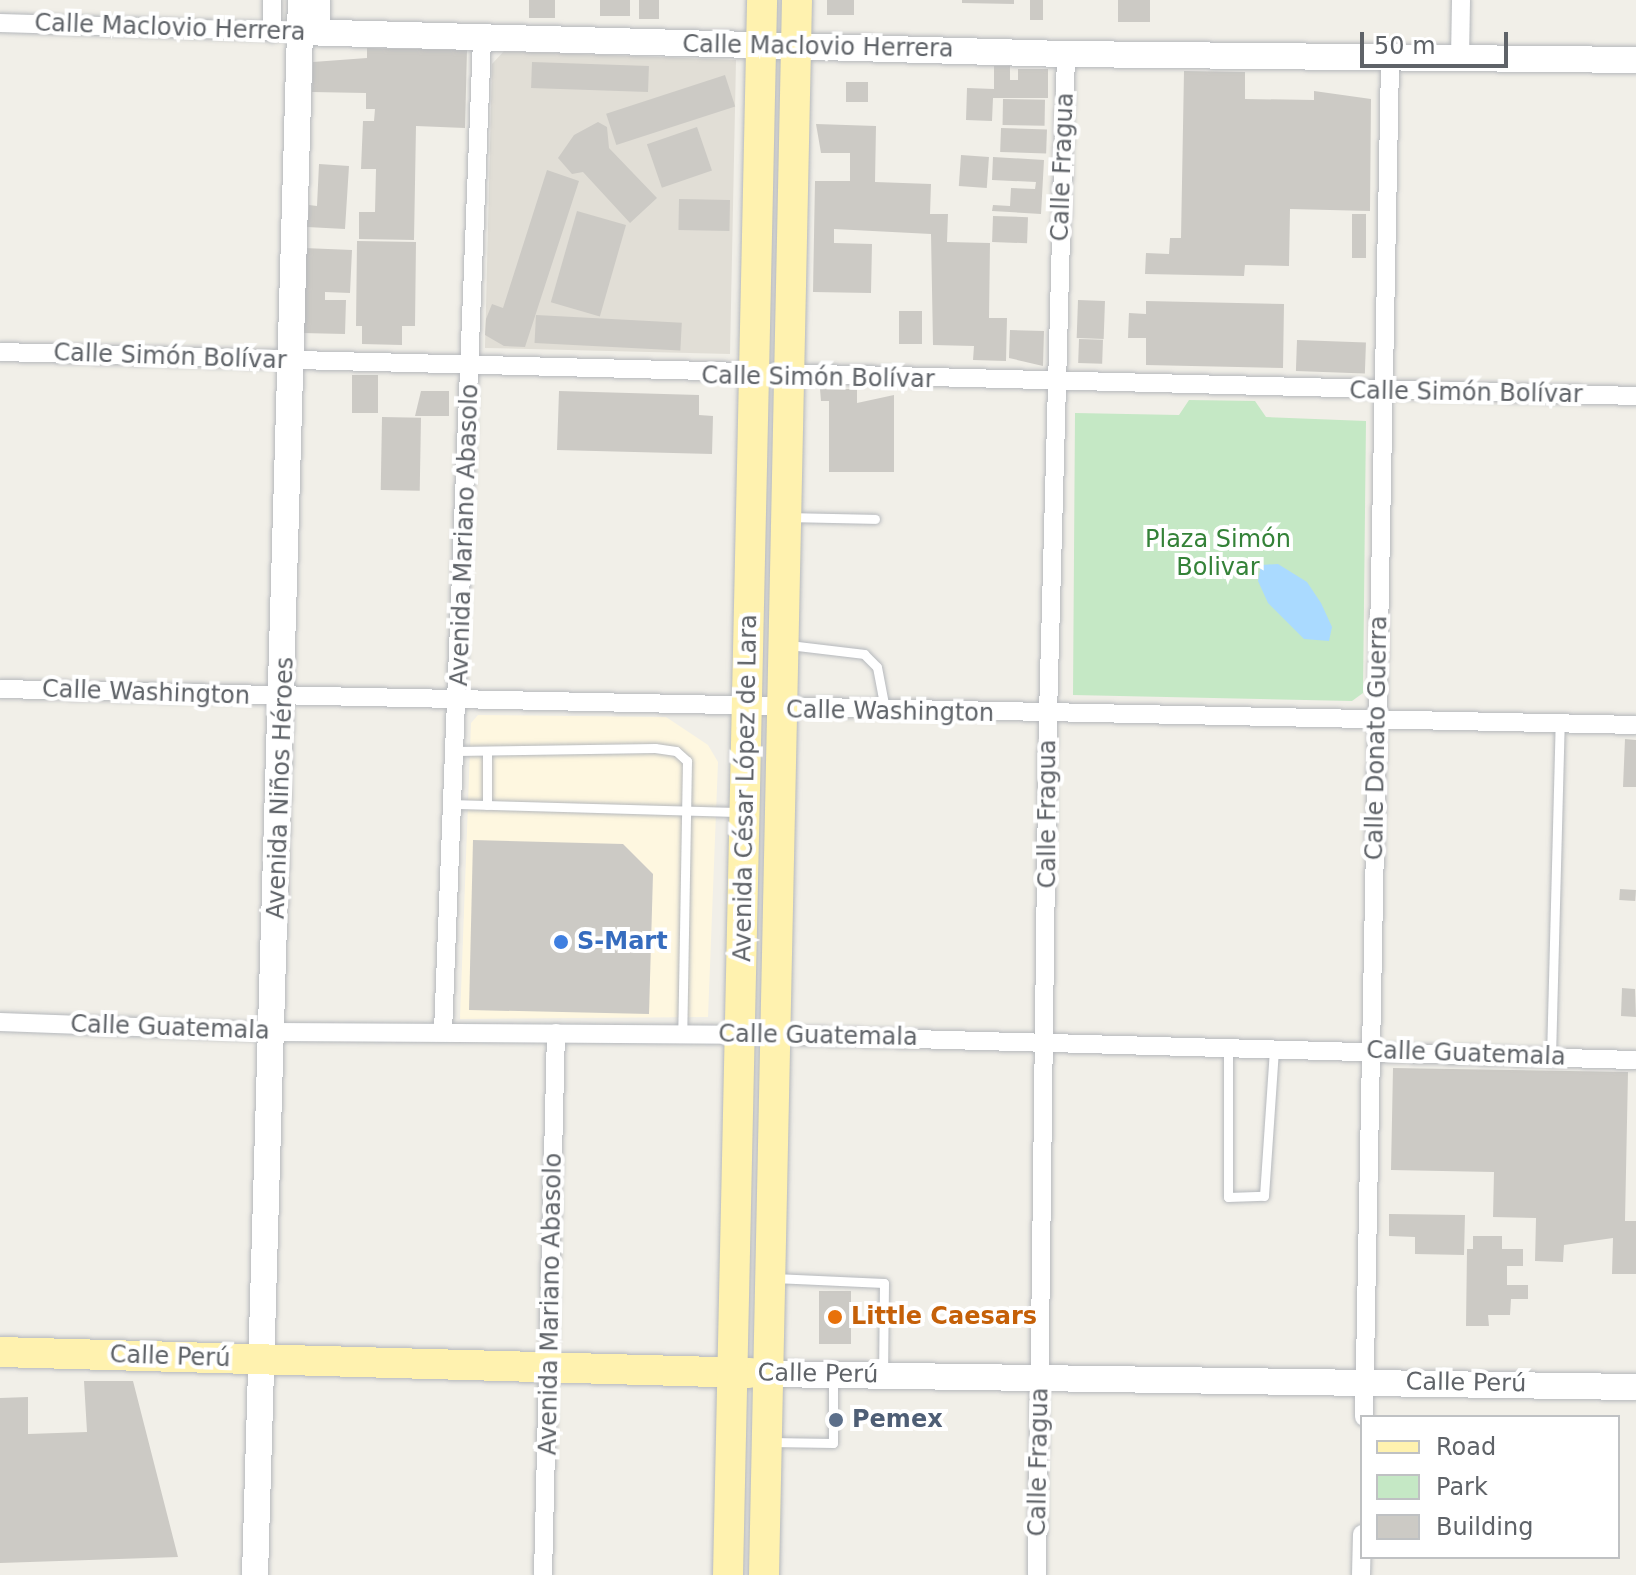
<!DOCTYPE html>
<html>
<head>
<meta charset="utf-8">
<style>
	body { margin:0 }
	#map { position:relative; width:1636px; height:1575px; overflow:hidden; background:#f1efe8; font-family:"DejaVu Sans",sans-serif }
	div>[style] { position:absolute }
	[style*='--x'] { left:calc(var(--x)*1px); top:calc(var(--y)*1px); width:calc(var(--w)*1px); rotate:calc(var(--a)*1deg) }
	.commercial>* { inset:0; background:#fef7e0 }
	.education>* { inset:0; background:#e1ded6 }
	.green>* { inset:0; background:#c5e8c5 }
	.water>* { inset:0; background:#aadaff }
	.building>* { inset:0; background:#cccac5; transform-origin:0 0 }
	.roads { filter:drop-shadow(0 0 2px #b5b8bc) drop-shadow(0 0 2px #b5b8bc) }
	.lane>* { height:9px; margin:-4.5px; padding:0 4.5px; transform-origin:4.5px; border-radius:4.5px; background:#fff }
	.street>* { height:18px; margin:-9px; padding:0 9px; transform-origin:9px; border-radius:9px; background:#fff }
	.secondary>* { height:26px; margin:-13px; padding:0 13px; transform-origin:13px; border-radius:13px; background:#fff }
	.primary>* { height:30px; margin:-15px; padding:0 15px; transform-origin:15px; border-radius:15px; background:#fff2af }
	.dots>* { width:22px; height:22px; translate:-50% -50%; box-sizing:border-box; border:4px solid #fff; border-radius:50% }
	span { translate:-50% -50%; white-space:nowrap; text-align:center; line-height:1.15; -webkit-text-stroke:8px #fff; paint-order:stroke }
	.street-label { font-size:24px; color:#5f6368 }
	.park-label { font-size:24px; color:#348238 }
	.shop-label { font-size:24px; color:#366cbe; font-weight:700 }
	.left { translate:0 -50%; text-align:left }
	.food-label { font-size:24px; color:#c56008; font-weight:700 }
	.service-label { font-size:24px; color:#4e5e75; font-weight:700 }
	.legend { position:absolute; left:1360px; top:1415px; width:260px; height:144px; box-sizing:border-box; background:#fff; border:2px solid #bfc1c3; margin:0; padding:10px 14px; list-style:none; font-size:24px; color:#5f6368 }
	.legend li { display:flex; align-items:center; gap:16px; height:40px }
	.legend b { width:40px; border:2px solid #bfc1c3 }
	.scale { position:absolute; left:1360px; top:32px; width:148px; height:36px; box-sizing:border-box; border:4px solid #5f6368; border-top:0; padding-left:10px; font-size:24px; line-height:28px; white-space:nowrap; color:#5f6368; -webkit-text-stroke:6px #fff; paint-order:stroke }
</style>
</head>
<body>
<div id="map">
	<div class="commercial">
		<i style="clip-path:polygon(478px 715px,666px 717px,708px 745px,718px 762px,708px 1017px,460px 1019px,471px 723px)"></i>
	</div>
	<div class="education">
		<i style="clip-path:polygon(504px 51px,736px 60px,730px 354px,485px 348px,492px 64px)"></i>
	</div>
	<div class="green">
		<i style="clip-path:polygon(1189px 400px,1255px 401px,1266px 417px,1366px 421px,1363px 693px,1352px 701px,1073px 695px,1075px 413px,1179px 415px)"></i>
	</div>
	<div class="water">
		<i style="clip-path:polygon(1278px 564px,1307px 582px,1321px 603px,1332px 627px,1329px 641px,1304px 639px,1268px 603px,1258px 581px,1261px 565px)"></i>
	</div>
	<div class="building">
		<i style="left:529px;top:0;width:26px;height:18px"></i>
		<i style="left:600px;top:0;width:30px;height:16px"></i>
		<i style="left:639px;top:0;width:20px;height:19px"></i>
		<i style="left:827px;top:0;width:27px;height:15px"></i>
		<i style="clip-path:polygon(962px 0,1014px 0,1014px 4px,962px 3px)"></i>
		<i style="left:1030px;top:0;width:13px;height:20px"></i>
		<i style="left:1118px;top:0;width:32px;height:22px"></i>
		<i style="clip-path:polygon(367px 48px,467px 50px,465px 128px,416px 126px,414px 240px,359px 239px,359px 212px,375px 212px,376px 169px,361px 169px,363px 121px,374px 121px,375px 109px,366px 109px,366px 93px,312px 92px,313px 62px,367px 58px)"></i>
		<i style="left:532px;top:62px;width:117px;height:26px;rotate:2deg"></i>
		<i style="clip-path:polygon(994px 66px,1010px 66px,1010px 80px,1018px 80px,1018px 69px,1048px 69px,1048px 98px,993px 98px,992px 121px,966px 120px,967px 88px,994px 89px)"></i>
		<i style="clip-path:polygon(1184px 71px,1245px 72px,1245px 99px,1314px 100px,1314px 91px,1371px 99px,1370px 211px,1290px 209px,1289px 266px,1245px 265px,1244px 276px,1145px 274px,1146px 253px,1169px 254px,1170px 238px,1181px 238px)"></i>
		<i style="left:725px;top:75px;width:33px;height:125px;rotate:72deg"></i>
		<i style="left:846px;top:82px;width:22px;height:20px"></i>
		<i style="left:1003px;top:99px;width:42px;height:26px;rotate:1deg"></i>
		<i style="clip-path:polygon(598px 122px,607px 127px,609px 148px,657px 198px,630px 223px,583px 172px,572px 174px,558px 158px,574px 135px)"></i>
		<i style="clip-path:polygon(816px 124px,876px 126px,875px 182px,931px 184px,930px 214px,948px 214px,947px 242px,990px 243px,989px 318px,1007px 318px,1006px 361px,973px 360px,974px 346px,933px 345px,931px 234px,834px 229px,834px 243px,872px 244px,871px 293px,813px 292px,815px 181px,850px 181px,850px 153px,821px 153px)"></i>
		<i style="left:697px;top:127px;width:46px;height:53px;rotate:71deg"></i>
		<i style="left:1001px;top:128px;width:46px;height:24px;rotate:2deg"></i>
		<i style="left:961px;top:155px;width:28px;height:31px;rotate:4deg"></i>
		<i style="clip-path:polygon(993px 157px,1044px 160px,1041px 214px,992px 211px,993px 205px,1010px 206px,1011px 188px,1035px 189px,1036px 182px,992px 180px)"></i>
		<i style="clip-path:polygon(319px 164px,349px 166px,345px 229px,307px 227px,309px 205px,317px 206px)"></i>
		<i style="clip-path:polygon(547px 170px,579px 181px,525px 347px,504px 346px,485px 335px,486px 319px,492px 304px,503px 308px)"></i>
		<i style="left:679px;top:199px;width:51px;height:31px;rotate:1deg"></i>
		<i style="left:577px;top:211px;width:51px;height:95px;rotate:16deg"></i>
		<i style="left:1352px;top:214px;width:14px;height:44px"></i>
		<i style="left:993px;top:216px;width:35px;height:26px;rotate:2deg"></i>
		<i style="clip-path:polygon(357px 241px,416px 242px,415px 326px,402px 326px,402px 345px,362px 344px,362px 326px,356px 326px)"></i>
		<i style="clip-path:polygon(304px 248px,352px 250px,350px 293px,325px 292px,325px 300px,346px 300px,345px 334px,302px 333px)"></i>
		<i style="left:1078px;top:300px;width:27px;height:38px;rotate:2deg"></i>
		<i style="clip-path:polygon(1146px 301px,1284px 304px,1283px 368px,1146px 365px,1146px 338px,1128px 338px,1129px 313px,1146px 314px)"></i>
		<i style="left:899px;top:311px;width:23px;height:33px"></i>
		<i style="left:536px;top:315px;width:146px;height:28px;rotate:3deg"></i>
		<i style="clip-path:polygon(1010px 330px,1044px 331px,1043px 366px,1009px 358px)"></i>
		<i style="left:1079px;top:339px;width:24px;height:24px;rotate:2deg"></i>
		<i style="left:1297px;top:340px;width:69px;height:31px;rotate:2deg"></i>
		<i style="left:352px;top:375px;width:26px;height:38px"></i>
		<i style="clip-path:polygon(820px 389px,857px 389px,857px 403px,894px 395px,894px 472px,829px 472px,829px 401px,821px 401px)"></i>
		<i style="clip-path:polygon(421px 391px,449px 391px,449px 416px,415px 416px)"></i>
		<i style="clip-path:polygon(559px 391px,699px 395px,699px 415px,713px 416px,712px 454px,557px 450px)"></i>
		<i style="left:382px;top:417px;width:39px;height:73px;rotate:1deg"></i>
		<i style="clip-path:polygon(1625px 739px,1636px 740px,1636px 787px,1623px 787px)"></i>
		<i style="clip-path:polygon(473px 840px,623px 844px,653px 874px,649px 1014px,469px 1010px)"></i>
		<i style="left:1620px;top:889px;width:16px;height:11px;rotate:4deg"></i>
		<i style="clip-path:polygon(1622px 988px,1635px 989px,1636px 1017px,1621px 1016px)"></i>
		<i style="clip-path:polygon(1393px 1068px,1628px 1072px,1625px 1221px,1636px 1221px,1636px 1274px,1612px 1274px,1613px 1238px,1564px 1245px,1563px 1262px,1535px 1261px,1536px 1218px,1493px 1217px,1494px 1172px,1391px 1170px)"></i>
		<i style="clip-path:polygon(1389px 1214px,1465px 1215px,1464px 1255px,1415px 1254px,1415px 1237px,1389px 1236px)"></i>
		<i style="clip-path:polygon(1473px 1236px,1502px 1236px,1502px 1249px,1523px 1249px,1523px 1266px,1507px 1266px,1507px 1285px,1528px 1285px,1528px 1299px,1511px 1299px,1510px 1315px,1488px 1315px,1489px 1326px,1466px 1326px,1467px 1249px,1473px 1249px)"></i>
		<i style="left:819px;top:1291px;width:32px;height:53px"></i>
		<i style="clip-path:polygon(84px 1381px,133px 1381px,178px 1557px,0 1563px,0 1398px,28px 1397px,28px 1434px,87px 1432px)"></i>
	</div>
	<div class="roads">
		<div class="lane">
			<i style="--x:790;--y:517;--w:85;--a:1.3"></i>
			<i style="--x:789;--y:645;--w:76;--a:6.8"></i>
			<i style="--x:864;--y:654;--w:18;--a:45"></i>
			<i style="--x:877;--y:667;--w:43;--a:79.2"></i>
			<i style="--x:457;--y:751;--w:198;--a:-0.9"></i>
			<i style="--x:655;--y:748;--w:21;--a:8"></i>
			<i style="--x:676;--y:751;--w:15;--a:42"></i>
			<i style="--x:687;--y:761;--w:273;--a:91"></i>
			<i style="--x:454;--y:804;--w:287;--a:1.6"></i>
			<i style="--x:487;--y:805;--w:54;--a:-90"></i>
			<i style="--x:1228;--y:1047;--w:150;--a:90"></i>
			<i style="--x:1228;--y:1197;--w:36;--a:-2"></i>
			<i style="--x:1264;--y:1196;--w:148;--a:-86.1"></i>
			<i style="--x:1551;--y:1057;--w:334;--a:-88.5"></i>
			<i style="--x:774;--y:1278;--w:110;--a:2.6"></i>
			<i style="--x:884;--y:1283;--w:91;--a:90.6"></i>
			<i style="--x:770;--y:1442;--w:63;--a:0.9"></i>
			<i style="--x:833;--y:1443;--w:66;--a:-90"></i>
		</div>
		<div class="street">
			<i style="--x:0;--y:23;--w:300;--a:1.7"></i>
			<i style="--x:272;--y:33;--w:33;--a:-90"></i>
			<i style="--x:321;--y:33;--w:33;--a:-90"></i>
			<i style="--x:1460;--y:58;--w:58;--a:-89"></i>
			<i style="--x:0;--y:352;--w:1637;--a:1.54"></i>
			<i style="--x:0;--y:689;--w:1636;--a:1.26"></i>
			<i style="--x:0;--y:1022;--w:273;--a:2.1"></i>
			<i style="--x:273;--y:1032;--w:503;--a:0.34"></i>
			<i style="--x:776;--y:1035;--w:860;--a:1.67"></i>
			<i style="--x:443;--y:1032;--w:995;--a:-87.75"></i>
			<i style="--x:1364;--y:1417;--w:1358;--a:-88.9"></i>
			<i style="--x:543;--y:1575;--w:542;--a:-88.63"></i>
			<i style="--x:1037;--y:1575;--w:860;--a:-89.27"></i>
			<i style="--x:1048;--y:715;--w:661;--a:-88.44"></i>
			<i style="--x:1361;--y:1575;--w:41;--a:-88.6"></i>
		</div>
		<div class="secondary">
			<i style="--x:300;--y:32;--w:766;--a:1.65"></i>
			<i style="--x:1066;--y:54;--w:570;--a:0.6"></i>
			<i style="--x:768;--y:1374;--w:868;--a:0.86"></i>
			<i style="--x:255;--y:1575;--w:1576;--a:-88.33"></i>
		</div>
		<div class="primary">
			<i style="--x:0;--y:1352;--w:750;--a:1.6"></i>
			<i style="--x:728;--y:1575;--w:1575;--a:-88.76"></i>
			<i style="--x:764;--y:1575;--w:1575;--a:-88.8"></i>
		</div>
	</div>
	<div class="dots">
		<i style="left:561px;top:942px;background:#3f7fe0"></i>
		<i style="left:835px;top:1317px;background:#e8710a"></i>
		<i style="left:836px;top:1420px;background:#5c6f8a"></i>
	</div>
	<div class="street-label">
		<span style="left:170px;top:28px;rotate:2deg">Calle Maclovio Herrera</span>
		<span style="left:818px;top:47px;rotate:1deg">Calle Maclovio Herrera</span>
		<span style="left:1063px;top:167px;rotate:-88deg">Calle Fragua</span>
		<span style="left:170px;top:357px;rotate:2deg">Calle Simón Bolívar</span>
		<span style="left:818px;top:378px;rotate:1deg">Calle Simón Bolívar</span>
		<span style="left:1466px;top:393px;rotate:1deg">Calle Simón Bolívar</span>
		<span style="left:465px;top:535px;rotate:-88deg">Avenida Mariano Abasolo</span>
		<span style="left:146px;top:693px;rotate:2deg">Calle Washington</span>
		<span style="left:890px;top:712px;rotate:1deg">Calle Washington</span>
		<span style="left:1377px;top:738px;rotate:-89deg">Calle Donato Guerra</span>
		<span style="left:281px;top:788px;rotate:-88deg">Avenida Niños Héroes</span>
		<span style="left:746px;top:788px;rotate:-89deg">Avenida César López de Lara</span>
		<span style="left:1048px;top:814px;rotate:-90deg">Calle Fragua</span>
		<span style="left:170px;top:1028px;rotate:2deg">Calle Guatemala</span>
		<span style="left:818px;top:1036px;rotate:1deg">Calle Guatemala</span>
		<span style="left:1466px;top:1054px;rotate:2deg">Calle Guatemala</span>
		<span style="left:551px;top:1304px;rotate:-89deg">Avenida Mariano Abasolo</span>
		<span style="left:170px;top:1357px;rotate:2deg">Calle Perú</span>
		<span style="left:818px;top:1374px;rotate:1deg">Calle Perú</span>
		<span style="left:1466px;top:1383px;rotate:1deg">Calle Perú</span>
		<span style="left:1039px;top:1462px;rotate:-89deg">Calle Fragua</span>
	</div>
	<div class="park-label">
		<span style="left:1218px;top:554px">Plaza Simón<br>Bolivar</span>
	</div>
	<div class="shop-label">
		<span class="left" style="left:577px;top:942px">S-Mart</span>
	</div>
	<div class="food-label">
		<span class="left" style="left:851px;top:1317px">Little Caesars</span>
	</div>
	<div class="service-label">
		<span class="left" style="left:852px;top:1420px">Pemex</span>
	</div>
	<ul class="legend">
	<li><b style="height:10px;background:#fff2af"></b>Road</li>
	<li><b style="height:22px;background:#c5e8c5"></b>Park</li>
	<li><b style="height:22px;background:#cccac5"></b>Building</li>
	</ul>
	<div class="scale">50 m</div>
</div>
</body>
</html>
